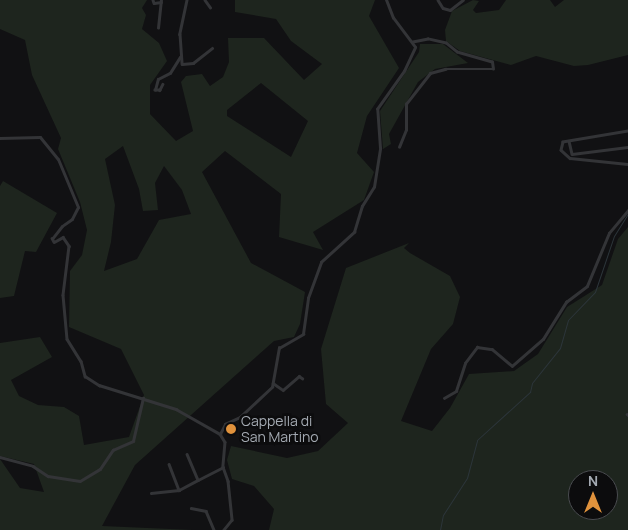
<!DOCTYPE html>
<html>
<head>
<meta charset="utf-8">
<style>
	body { margin:0 }
	#map { position:relative; width:628px; height:530px; overflow:hidden; background:#111113; font-family:Manrope,sans-serif }
	div>[style] { position:absolute }
	[style*='--x'] { left:calc(var(--x)*1px); top:calc(var(--y)*1px); width:calc(var(--w)*1px); rotate:calc(var(--a)*1deg) }
	.green>* { inset:0; background:#1e251e }
	.stream>* { height:1px; margin:-0.5px; padding:0 0.5px; transform-origin:0.5px; border-radius:0.5px; background:#2c353a }
	.minor>* { height:2.5px; margin:-1.25px; padding:0 1.25px; transform-origin:1.25px; border-radius:1.25px; background:#333437 }
	.tertiary>* { height:3px; margin:-1.5px; padding:0 1.5px; transform-origin:1.5px; border-radius:1.5px; background:#333437 }
	.dots>* { width:14px; height:14px; translate:-50% -50%; box-sizing:border-box; border:2px solid #0c0c0d; border-radius:50% }
	span { translate:-50% -50%; white-space:nowrap; text-align:center; line-height:1.15; -webkit-text-stroke:5px #0c0c0d; paint-order:stroke }
	.poi-label { font-size:14px; color:#a4aab2 }
	.left { translate:0 -50%; text-align:left }
	.north { position:absolute; left:568px; top:470px; width:50px; height:50px; box-sizing:border-box; background:#0c0c0d; border:1px solid #494b4f; border-radius:50%; rotate:0deg; font-size:14px; font-weight:700; line-height:20px; text-align:center; color:#a4aab2 }
	.north::after { content:''; display:block; margin:auto; width:18px; height:22px; background:#e0923c; clip-path:polygon(50% 0,100% 100%,50% 72%,0 100%) }
</style>
</head>
<body>
<div id="map">
	<div class="green">
		<i style="clip-path:polygon(evenodd,0 0,147px 0,142px 8px,146px 15px,142px 29px,159px 43px,167px 61px,150px 85px,150px 114px,176px 141px,193px 131px,181px 82px,186px 76px,202px 74px,210px 86px,223px 77px,229px 62px,228px 38px,264px 38px,304px 80px,322px 64px,291px 41px,276px 19px,235px 12px,235px 0,375px 0,369px 16px,399px 68px,367px 116px,357px 153px,374px 172px,364px 200px,313px 232px,323px 250px,279px 237px,281px 194px,225px 151px,202px 172px,251px 263px,305px 292px,300px 324px,294px 337px,274px 341px,135px 465px,102px 526px,193px 530px,0 530px,0 459px,20px 488px,44px 492px,34px 464px,0 456px,0 343px,40px 337px,52px 357px,11px 380px,19px 396px,38px 405px,64px 407px,79px 416px,84px 445px,129px 437px,144px 395px,121px 349px,69px 327px,70px 271px,82px 255px,87px 230px,80px 202px,58px 149px,61px 138px,32px 75px,25px 40px,0 29px,0 0,261px 83px,308px 121px,291px 157px,227px 116px,227px 110px,261px 83px,0 0,123px 146px,139px 189px,143px 211px,158px 210px,155px 183px,164px 166px,182px 190px,191px 214px,159px 220px,137px 259px,104px 271px,111px 242px,115px 205px,105px 159px,123px 146px)"></i>
		<i style="clip-path:polygon(473px 0,479px 1px,473px 10px,476px 13px,499px 10px,506px 0,550px 0,555px 7px,564px 0,628px 0,628px 55px,588px 65px,574px 66px,536px 56px,511px 65px,460px 51px,446px 41px,445px 30px,452px 11px)"></i>
		<i style="clip-path:polygon(420px 44px,443px 44px,468px 63px,435px 69px,418px 82px,389px 134px,391px 144px,383px 149px,380px 111px,419px 52px)"></i>
		<i style="clip-path:polygon(3px 181px,57px 213px,36px 252px,25px 251px,14px 296px,0 298px,0 186px)"></i>
		<i style="clip-path:polygon(evenodd,628px 227px,628px 530px,269px 530px,274px 509px,254px 486px,232px 479px,227px 460px,231px 446px,287px 458px,318px 451px,348px 423px,326px 404px,321px 349px,346px 268px,409px 243px,404px 248px,410px 253px,450px 276px,460px 297px,453px 324px,431px 349px,401px 421px,432px 431px,450px 408px,469px 374px,514px 371px,538px 354px,567px 307px,602px 285px,618px 239px,628px 227px,578px 480px,608px 480px,608px 510px,578px 510px,578px 480px)"></i>
	</div>
	<div class="stream">
		<i style="--x:440;--y:530;--w:15;--a:-79"></i>
		<i style="--x:443;--y:515;--w:44;--a:-57"></i>
		<i style="--x:467;--y:478;--w:39;--a:-75"></i>
		<i style="--x:477;--y:440;--w:72;--a:-42.2"></i>
		<i style="--x:530;--y:392;--w:9;--a:-77"></i>
		<i style="--x:532;--y:383;--w:45;--a:-51.3"></i>
		<i style="--x:560;--y:348;--w:29;--a:-74"></i>
		<i style="--x:568;--y:320;--w:39;--a:-46"></i>
		<i style="--x:595;--y:292;--w:59;--a:-71.3"></i>
		<i style="--x:614;--y:236;--w:26;--a:-58"></i>
	</div>
	<div class="minor">
		<i style="--x:153;--y:0;--w:3;--a:72"></i>
		<i style="--x:154;--y:3;--w:7;--a:-8"></i>
		<i style="--x:187;--y:0;--w:35;--a:102"></i>
		<i style="--x:180;--y:34;--w:30;--a:86"></i>
		<i style="--x:182;--y:64;--w:11;--a:-5"></i>
		<i style="--x:193;--y:63;--w:24;--a:-38"></i>
		<i style="--x:205;--y:0;--w:9;--a:54"></i>
		<i style="--x:438;--y:0;--w:9;--a:58"></i>
		<i style="--x:443;--y:8;--w:7;--a:16"></i>
		<i style="--x:450;--y:10;--w:16;--a:-38"></i>
		<i style="--x:158;--y:28;--w:28;--a:-84"></i>
		<i style="--x:163;--y:84;--w:7;--a:117"></i>
		<i style="--x:160;--y:90;--w:5;--a:180"></i>
		<i style="--x:155;--y:90;--w:11;--a:-75"></i>
		<i style="--x:158;--y:79;--w:13;--a:-27"></i>
		<i style="--x:170;--y:73;--w:19;--a:-58"></i>
		<i style="--x:628;--y:131;--w:66;--a:170.4"></i>
		<i style="--x:563;--y:142;--w:8;--a:104"></i>
		<i style="--x:561;--y:150;--w:12;--a:42"></i>
		<i style="--x:570;--y:158;--w:58;--a:5.9"></i>
		<i style="--x:569;--y:141;--w:13;--a:77"></i>
		<i style="--x:399;--y:147;--w:18;--a:-68"></i>
		<i style="--x:406;--y:130;--w:26;--a:-90"></i>
		<i style="--x:406;--y:104;--w:39;--a:-52"></i>
		<i style="--x:430;--y:73;--w:16;--a:-15"></i>
		<i style="--x:445;--y:69;--w:48;--a:0"></i>
		<i style="--x:493;--y:69;--w:7;--a:-98"></i>
		<i style="--x:492;--y:62;--w:36;--a:-164"></i>
		<i style="--x:457;--y:52;--w:14;--a:-141"></i>
		<i style="--x:446;--y:43;--w:18;--a:-167"></i>
		<i style="--x:428;--y:39;--w:15;--a:169"></i>
		<i style="--x:572;--y:154;--w:56;--a:-7.1"></i>
		<i style="--x:52;--y:238;--w:4;--a:63"></i>
		<i style="--x:54;--y:242;--w:10;--a:-29"></i>
		<i style="--x:63;--y:237;--w:11;--a:56"></i>
		<i style="--x:69;--y:246;--w:49;--a:97"></i>
		<i style="--x:63;--y:295;--w:44;--a:84.8"></i>
		<i style="--x:67;--y:339;--w:26;--a:58"></i>
		<i style="--x:81;--y:361;--w:16;--a:75"></i>
		<i style="--x:85;--y:376;--w:17;--a:33"></i>
		<i style="--x:99;--y:385;--w:81;--a:17.3"></i>
		<i style="--x:176;--y:409;--w:51;--a:29.6"></i>
		<i style="--x:220;--y:434;--w:9;--a:58"></i>
		<i style="--x:225;--y:442;--w:25;--a:95"></i>
		<i style="--x:223;--y:467;--w:15;--a:70"></i>
		<i style="--x:228;--y:481;--w:39;--a:84"></i>
		<i style="--x:232;--y:520;--w:13;--a:129"></i>
		<i style="--x:273;--y:383;--w:12;--a:35"></i>
		<i style="--x:283;--y:390;--w:21;--a:-41"></i>
		<i style="--x:299;--y:376;--w:4;--a:34"></i>
		<i style="--x:444;--y:398;--w:14;--a:-30"></i>
		<i style="--x:456;--y:391;--w:29;--a:-72"></i>
		<i style="--x:465;--y:363;--w:20;--a:-53"></i>
		<i style="--x:477;--y:347;--w:15;--a:8"></i>
		<i style="--x:492;--y:349;--w:26;--a:40"></i>
		<i style="--x:512;--y:366;--w:41;--a:-41.1"></i>
		<i style="--x:543;--y:339;--w:44;--a:-58.1"></i>
		<i style="--x:566;--y:302;--w:26;--a:-37"></i>
		<i style="--x:587;--y:286;--w:57;--a:-67.5"></i>
		<i style="--x:609;--y:233;--w:30;--a:-50"></i>
		<i style="--x:627;--y:414;--w:1;--a:45"></i>
		<i style="--x:220;--y:434;--w:11;--a:-63"></i>
		<i style="--x:225;--y:424;--w:17;--a:-25"></i>
		<i style="--x:240;--y:417;--w:44;--a:-43.2"></i>
		<i style="--x:272;--y:387;--w:40;--a:-80"></i>
		<i style="--x:279;--y:348;--w:28;--a:-30"></i>
		<i style="--x:303;--y:334;--w:36;--a:-82"></i>
		<i style="--x:308;--y:298;--w:38;--a:-70"></i>
		<i style="--x:321;--y:262;--w:45;--a:-42.3"></i>
		<i style="--x:354;--y:232;--w:27;--a:-73"></i>
		<i style="--x:362;--y:206;--w:22;--a:-58"></i>
		<i style="--x:374;--y:187;--w:39;--a:-81"></i>
		<i style="--x:380;--y:148;--w:39;--a:-94"></i>
		<i style="--x:377;--y:109;--w:47;--a:-54.6"></i>
		<i style="--x:404;--y:71;--w:26;--a:-65"></i>
		<i style="--x:415;--y:47;--w:36;--a:-127"></i>
		<i style="--x:393;--y:18;--w:19;--a:-111"></i>
		<i style="--x:187;--y:454;--w:28;--a:67"></i>
		<i style="--x:198;--y:480;--w:28;--a:-27"></i>
		<i style="--x:0;--y:457;--w:34;--a:15"></i>
		<i style="--x:33;--y:466;--w:18;--a:34"></i>
		<i style="--x:48;--y:476;--w:32;--a:9"></i>
		<i style="--x:80;--y:481;--w:23;--a:-31"></i>
		<i style="--x:100;--y:469;--w:23;--a:-56"></i>
		<i style="--x:113;--y:450;--w:22;--a:-24"></i>
		<i style="--x:133;--y:441;--w:44;--a:-76.9"></i>
		<i style="--x:169;--y:464;--w:28;--a:69"></i>
		<i style="--x:151;--y:493;--w:28;--a:-6"></i>
		<i style="--x:179;--y:490;--w:21;--a:-28"></i>
		<i style="--x:191;--y:508;--w:15;--a:11"></i>
		<i style="--x:206;--y:511;--w:21;--a:67"></i>
	</div>
	<div class="tertiary">
		<i style="--x:0;--y:138;--w:40;--a:-1.4"></i>
		<i style="--x:40;--y:137;--w:28;--a:51"></i>
		<i style="--x:58;--y:159;--w:52;--a:67.4"></i>
		<i style="--x:78;--y:207;--w:13;--a:117"></i>
		<i style="--x:72;--y:219;--w:12;--a:145"></i>
		<i style="--x:62;--y:226;--w:16;--a:128"></i>
	</div>
	<div class="dots">
		<i style="left:231px;top:429px;background:#e0923c"></i>
	</div>
	<div class="poi-label">
		<span class="left" style="left:241px;top:429px">Cappella di<br>San Martino</span>
	</div>
	<div class="north">N</div>
</div>
</body>
</html>
